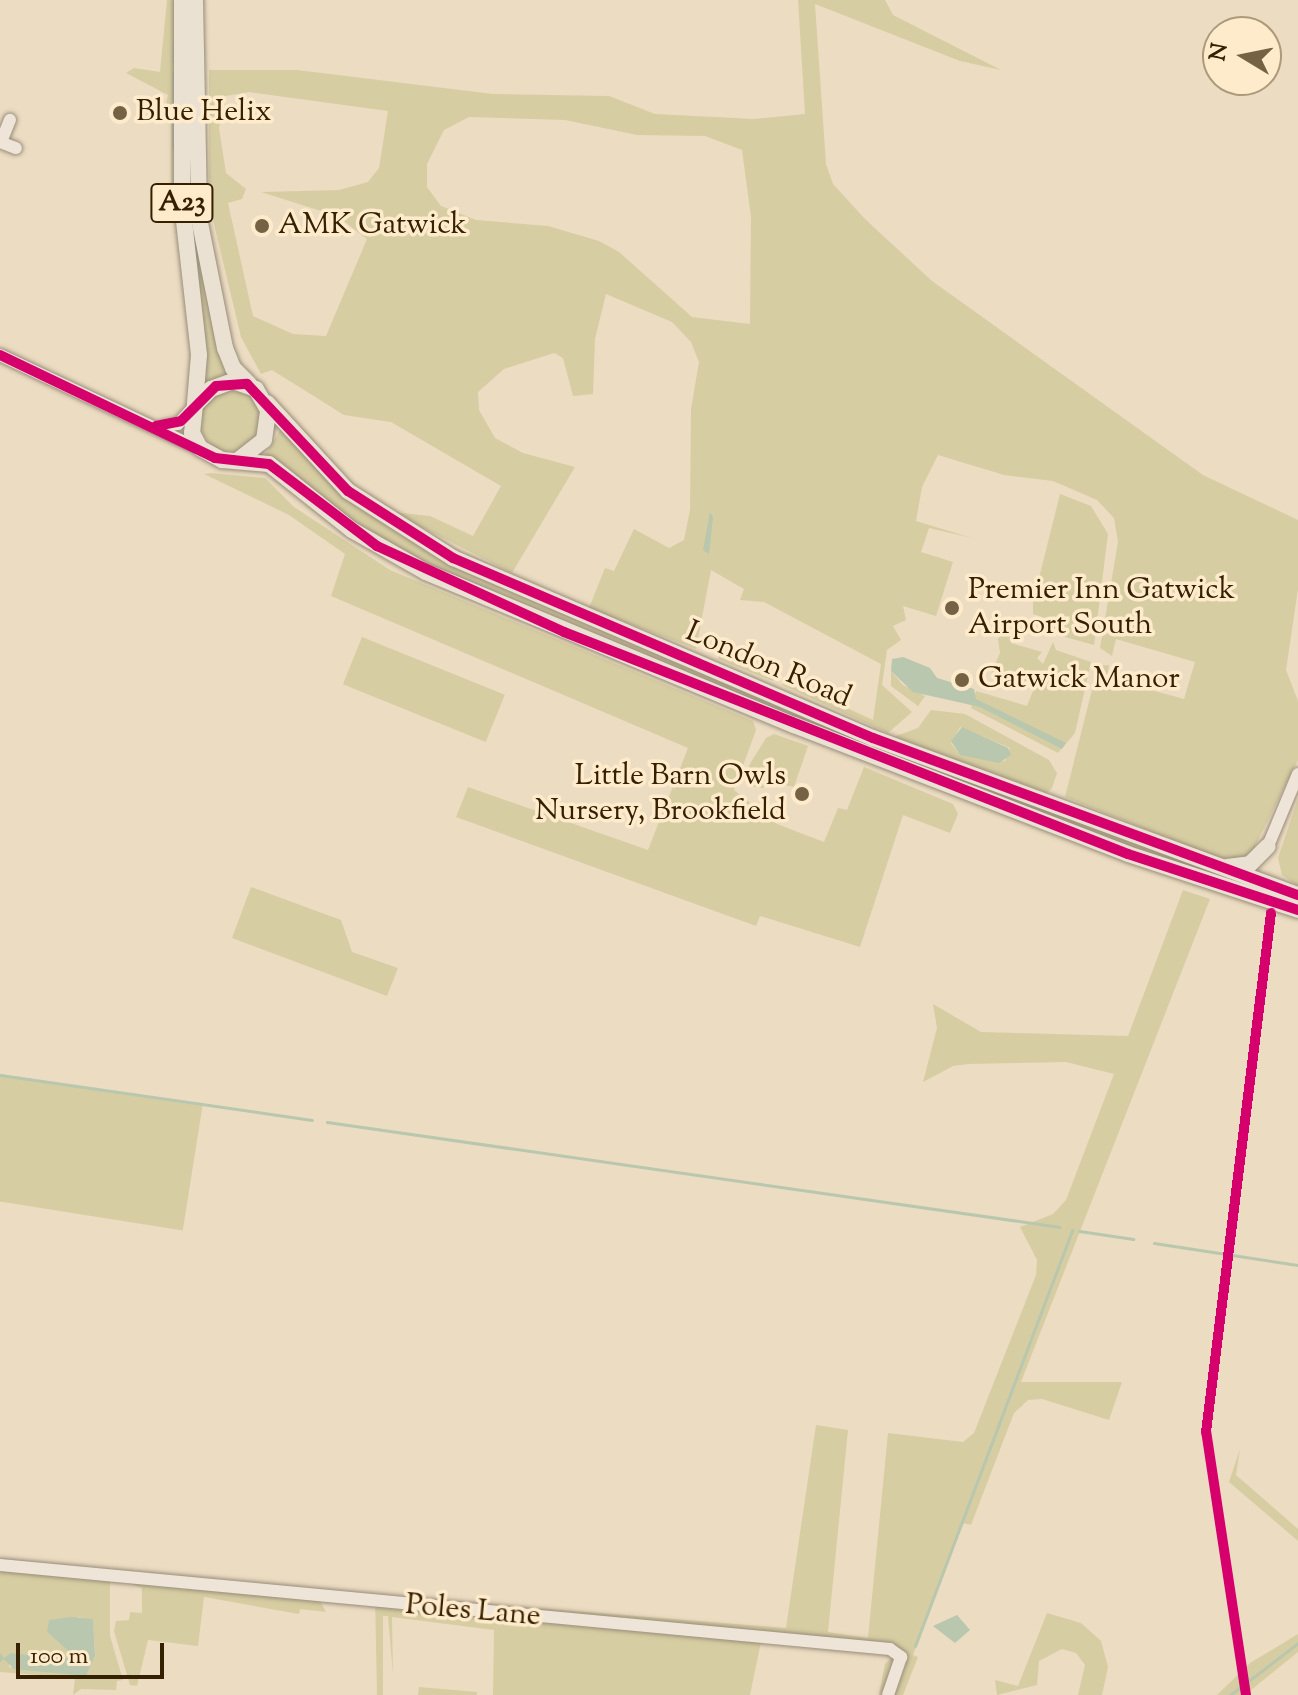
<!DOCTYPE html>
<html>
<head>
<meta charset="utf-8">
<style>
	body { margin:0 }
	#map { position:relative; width:1298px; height:1695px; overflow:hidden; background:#ecdcc2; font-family:"Sorts Mill Goudy",serif }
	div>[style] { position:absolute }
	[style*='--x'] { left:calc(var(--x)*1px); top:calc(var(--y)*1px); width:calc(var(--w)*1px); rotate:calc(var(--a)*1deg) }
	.green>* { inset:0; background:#d7cda2; transform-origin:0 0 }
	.round { border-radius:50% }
	.water>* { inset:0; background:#b8c7ae }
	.stream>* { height:3px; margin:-1.5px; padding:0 1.5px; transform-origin:1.5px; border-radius:1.5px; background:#b8c7ae }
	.roads { filter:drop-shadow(0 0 2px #988d7a) drop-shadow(0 0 2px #988d7a) }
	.minor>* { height:12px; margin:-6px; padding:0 6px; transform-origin:6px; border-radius:6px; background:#eee5d8 }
	.major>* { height:16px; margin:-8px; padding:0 8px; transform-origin:8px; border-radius:8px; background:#eae1d2 }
	.cycleway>* { height:10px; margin:-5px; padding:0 5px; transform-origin:5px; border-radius:5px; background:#d6006c }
	.dots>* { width:22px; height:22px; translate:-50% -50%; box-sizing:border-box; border:4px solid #feebcc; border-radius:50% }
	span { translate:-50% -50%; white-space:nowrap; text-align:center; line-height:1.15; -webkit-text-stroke:7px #feebcc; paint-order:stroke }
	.shield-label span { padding:2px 6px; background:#feebcc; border:2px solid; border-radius:6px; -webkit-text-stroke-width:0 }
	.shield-label { font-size:28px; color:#352001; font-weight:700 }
	.poi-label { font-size:30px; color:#352001 }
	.left { translate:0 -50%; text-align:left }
	.right { translate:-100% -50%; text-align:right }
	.street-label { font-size:30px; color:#352001 }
	.north { position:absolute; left:1202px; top:16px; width:80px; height:80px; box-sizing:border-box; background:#feebcc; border:2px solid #ae9a7b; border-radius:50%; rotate:280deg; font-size:22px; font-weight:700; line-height:32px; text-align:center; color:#352001 }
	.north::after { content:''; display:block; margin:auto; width:28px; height:36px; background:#756245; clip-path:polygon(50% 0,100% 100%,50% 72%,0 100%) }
	.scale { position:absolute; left:16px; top:1643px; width:148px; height:36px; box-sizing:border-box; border:4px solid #352001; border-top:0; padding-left:10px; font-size:24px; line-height:28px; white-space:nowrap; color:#352001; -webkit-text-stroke:6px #feebcc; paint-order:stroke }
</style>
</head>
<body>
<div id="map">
	<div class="green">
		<i style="clip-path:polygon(167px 0,176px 0,178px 220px,170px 220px,165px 208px,171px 203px,171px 116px,163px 116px,168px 95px,126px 73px,134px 68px,160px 72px)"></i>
		<i style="clip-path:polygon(evenodd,798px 0,885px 0,893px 15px,1001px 70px,960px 61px,815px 4px,826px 164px,833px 184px,865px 219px,932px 281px,1203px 475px,1298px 520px,1298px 589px,1286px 670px,1298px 701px,1298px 760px,1249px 858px,1232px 861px,1214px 856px,1065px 797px,1098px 666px,1109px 665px,1107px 678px,1184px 699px,1195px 662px,1116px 639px,1112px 656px,1100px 648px,1118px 542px,1114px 518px,1097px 500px,1053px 481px,1004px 475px,938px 455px,922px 487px,916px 521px,972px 538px,929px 528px,921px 552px,953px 562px,936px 616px,903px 606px,906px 620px,893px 626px,901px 640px,887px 650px,882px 685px,912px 712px,888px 733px,782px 685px,785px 679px,873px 720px,881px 664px,764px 602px,740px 600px,744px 589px,711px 570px,696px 649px,589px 608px,605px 568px,614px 571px,634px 529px,669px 548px,684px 540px,690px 510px,691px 409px,699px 362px,691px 342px,672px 322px,606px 294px,595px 339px,593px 394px,573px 396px,563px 358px,554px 353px,504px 369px,478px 392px,479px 410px,495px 438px,523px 453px,575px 467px,512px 573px,392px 512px,430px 516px,473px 536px,501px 486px,391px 422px,344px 415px,272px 370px,261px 374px,241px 337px,209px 203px,209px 70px,297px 70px,493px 94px,609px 96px,655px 114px,754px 119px,805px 114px,798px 0,249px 92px,388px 111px,379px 168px,368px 182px,339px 190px,261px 192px,337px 216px,367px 239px,326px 336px,293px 334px,253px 316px,228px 203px,242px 199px,246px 189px,226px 173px,219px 128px,226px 96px,249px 92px,798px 0,469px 117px,565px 120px,637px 135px,705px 136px,742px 150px,751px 217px,750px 324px,692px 317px,619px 252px,599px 241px,548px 226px,476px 220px,441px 206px,427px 187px,427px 164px,444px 130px,469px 117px)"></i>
		<i style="clip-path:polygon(190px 168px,196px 230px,230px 372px,206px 383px)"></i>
		<i class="round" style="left:200px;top:390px;width:62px;height:62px"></i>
		<i style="clip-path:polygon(281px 429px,318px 471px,371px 515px,447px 560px,1298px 900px,1200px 873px,830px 733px,427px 565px,365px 531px,264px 456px)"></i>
		<i style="clip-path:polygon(211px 473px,265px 478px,294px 507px,390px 570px,753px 721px,756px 730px,734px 790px,777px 824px,824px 842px,838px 808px,847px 810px,864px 767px,953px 804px,958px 814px,950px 833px,903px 815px,860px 947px,760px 916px,756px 926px,456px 817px,468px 787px,648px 850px,688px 748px,331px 596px,345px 554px,289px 515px,204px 474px)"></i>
		<i style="clip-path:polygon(1060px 494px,1091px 506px,1108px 534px,1094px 645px,1047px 632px,1048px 619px,1033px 614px,1033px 600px,1028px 599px,1031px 589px,1036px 590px)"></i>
		<i style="clip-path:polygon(1005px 629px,1010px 631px,1011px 643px,1042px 652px,1037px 658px,1043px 664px,1053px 642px,1056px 650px,1091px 662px,1075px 733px,1058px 753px,971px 708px,976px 691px,1027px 706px,1035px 686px,1013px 676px,1009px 684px,991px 674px,1000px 653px,998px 639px)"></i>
		<i style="left:362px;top:637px;width:154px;height:51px;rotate:22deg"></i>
		<i style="clip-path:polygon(721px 650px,775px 674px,773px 681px,718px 659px)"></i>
		<i style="clip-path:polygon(891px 671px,903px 685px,925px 696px,918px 706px,891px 686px)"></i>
		<i style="clip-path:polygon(evenodd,931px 710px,965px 714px,1049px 760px,1057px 773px,1052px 788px,1047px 793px,893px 737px,918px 728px,931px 710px,960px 727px,1010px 748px,1005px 761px,960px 755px,951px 743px,960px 727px)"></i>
		<i style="clip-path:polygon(774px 734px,808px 746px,794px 787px,770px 782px,763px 788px,750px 786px,745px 776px,751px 762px,766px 738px)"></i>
		<i style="clip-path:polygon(1298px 799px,1298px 886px,1282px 875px,1278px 858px)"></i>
		<i style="clip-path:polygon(251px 887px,341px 920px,352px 952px,398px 968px,387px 996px,232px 938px)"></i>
		<i style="clip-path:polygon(1183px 890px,1210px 899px,1021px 1382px,1122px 1382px,1109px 1420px,1042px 1399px,1028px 1400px,1014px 1413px,971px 1525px,963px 1523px,913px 1655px,918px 1657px,903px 1695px,879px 1695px,885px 1664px,894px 1655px,761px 1642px,750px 1695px,493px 1695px,494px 1630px,392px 1617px,393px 1675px,388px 1616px,383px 1616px,383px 1695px,377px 1695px,375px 1595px,786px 1628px,816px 1425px,848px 1430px,828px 1632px,868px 1638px,888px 1433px,963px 1442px,974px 1433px,1036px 1275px,1037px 1260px,1020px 1227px,1053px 1214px,1066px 1200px,1114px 1074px,1066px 1062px,968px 1064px,953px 1066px,923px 1082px,937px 1028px,933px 1004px,981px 1032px,1128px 1036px)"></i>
		<i style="left:0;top:1074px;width:205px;height:126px;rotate:9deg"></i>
		<i style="clip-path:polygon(1240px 1449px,1236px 1475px,1298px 1529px,1298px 1541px,1229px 1482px)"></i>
		<i style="clip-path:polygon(evenodd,0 1568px,110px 1581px,110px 1636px,123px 1680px,117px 1681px,116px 1690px,81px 1689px,73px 1695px,75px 1678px,0 1672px,0 1568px,79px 1617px,93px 1621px,95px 1652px,86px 1676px,9px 1667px,11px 1653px,77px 1659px,47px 1632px,79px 1617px)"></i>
		<i style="clip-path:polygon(122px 1581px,320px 1601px,326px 1612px,300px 1609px,299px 1614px,204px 1597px,198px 1646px,148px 1640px,137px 1686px,130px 1685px,114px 1631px,116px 1621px,129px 1620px,130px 1612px,142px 1613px,142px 1588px)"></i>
		<i style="clip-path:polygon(1047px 1613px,1081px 1623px,1101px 1641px,1108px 1667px,1102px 1695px,1078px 1695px,1085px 1665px,1076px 1653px,1062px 1649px,1039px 1661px,1037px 1685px,997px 1695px,995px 1680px,1018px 1686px)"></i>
		<i style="clip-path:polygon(1298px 1634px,1298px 1652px,1245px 1695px,1217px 1695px,1250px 1663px)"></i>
		<i style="clip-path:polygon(419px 1687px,477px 1692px,477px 1695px,418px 1695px)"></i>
	</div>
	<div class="water">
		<i style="clip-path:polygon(710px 512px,713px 517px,709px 554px,703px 550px)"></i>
		<i style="clip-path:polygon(903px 657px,930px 668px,937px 678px,974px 689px,976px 699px,1066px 743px,1062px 749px,980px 707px,913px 692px,891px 671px,892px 659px)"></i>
		<i style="clip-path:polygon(962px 727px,1008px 748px,1011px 755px,999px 763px,960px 755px,951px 741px)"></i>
		<i style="clip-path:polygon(957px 1615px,970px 1630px,955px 1643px,933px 1626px)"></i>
		<i style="clip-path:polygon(72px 1617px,93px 1619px,95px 1655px,86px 1676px,14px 1669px,4px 1659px,0 1662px,0 1653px,4px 1658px,11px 1653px,77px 1659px,47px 1632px,49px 1620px)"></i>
	</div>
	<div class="stream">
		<i style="--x:173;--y:61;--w:20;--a:-87"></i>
		<i style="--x:173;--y:148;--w:75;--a:-90"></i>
		<i style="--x:0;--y:1075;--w:315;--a:8.2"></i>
		<i style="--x:327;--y:1122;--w:740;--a:8.15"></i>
		<i style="--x:1079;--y:1231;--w:55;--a:8.4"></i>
		<i style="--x:1154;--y:1243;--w:146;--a:8.7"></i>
		<i style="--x:915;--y:1646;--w:445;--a:-69.3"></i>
		<i style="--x:1230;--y:1695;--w:86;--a:-37.4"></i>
	</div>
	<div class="roads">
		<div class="minor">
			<i style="--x:0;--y:142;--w:17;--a:21"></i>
			<i style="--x:1;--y:142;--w:24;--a:-68"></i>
			<i style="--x:0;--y:355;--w:221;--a:25.2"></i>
			<i style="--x:162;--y:427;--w:16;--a:-11"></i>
			<i style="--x:178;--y:424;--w:23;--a:-47"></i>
			<i style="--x:1268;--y:846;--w:78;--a:-67.4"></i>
			<i style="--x:0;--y:1565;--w:894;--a:5.39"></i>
			<i style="--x:890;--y:1649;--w:14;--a:36"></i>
			<i style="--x:901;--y:1657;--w:40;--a:108.9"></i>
		</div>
		<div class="major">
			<i style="--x:182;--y:0;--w:203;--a:90"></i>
			<i style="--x:182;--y:203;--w:153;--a:83.6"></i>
			<i style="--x:199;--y:355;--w:48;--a:94.8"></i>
			<i style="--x:195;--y:0;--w:218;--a:88.9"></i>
			<i style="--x:199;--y:218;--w:133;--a:78.7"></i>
			<i style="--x:225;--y:348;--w:22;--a:68"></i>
			<i style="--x:233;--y:368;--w:23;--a:45"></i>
			<i style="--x:267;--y:403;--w:120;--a:47.4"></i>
			<i style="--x:348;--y:491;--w:125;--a:32.5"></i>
			<i style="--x:453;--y:558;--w:457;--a:23.2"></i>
			<i style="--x:873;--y:738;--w:453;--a:20.3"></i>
			<i style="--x:237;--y:461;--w:34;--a:-38"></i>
			<i style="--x:264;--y:440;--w:30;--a:-82"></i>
			<i style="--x:268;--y:410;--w:24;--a:-120"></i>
			<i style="--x:256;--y:389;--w:24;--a:-161"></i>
			<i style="--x:233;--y:381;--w:23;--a:160"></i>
			<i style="--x:211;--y:389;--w:23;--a:135"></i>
			<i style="--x:195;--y:405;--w:28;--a:96"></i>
			<i style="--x:192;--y:433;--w:17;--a:62"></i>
			<i style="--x:200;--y:448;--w:25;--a:29"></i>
			<i style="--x:222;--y:460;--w:47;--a:4.9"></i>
			<i style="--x:269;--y:464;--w:106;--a:38.5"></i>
			<i style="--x:352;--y:530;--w:85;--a:29.6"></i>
			<i style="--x:426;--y:572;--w:399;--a:22.6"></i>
			<i style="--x:794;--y:725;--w:358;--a:21.1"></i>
			<i style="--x:1128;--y:854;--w:179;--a:18.2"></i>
			<i style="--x:1227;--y:867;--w:23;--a:-7"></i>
			<i style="--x:1250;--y:864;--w:25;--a:-45"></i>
		</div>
	</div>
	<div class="cycleway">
		<i style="--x:0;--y:355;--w:238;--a:25.6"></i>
		<i style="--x:215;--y:458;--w:54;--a:6.3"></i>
		<i style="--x:269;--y:464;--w:136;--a:37.2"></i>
		<i style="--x:377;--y:546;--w:206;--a:24.7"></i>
		<i style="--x:564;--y:632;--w:606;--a:21.49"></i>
		<i style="--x:1128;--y:854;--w:179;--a:18.2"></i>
		<i style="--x:156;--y:426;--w:25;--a:-11"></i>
		<i style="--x:181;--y:421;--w:49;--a:-45"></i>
		<i style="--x:216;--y:386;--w:31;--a:-4"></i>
		<i style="--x:247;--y:384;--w:147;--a:46.7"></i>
		<i style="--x:348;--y:491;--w:125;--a:32.5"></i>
		<i style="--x:453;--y:558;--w:457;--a:23.2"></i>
		<i style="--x:873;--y:738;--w:453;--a:20.3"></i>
		<i style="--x:1246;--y:1695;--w:266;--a:-98.6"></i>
		<i style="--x:1206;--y:1432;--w:523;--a:-82.86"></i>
	</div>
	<div class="dots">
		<i style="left:120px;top:113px;background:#756245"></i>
		<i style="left:262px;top:226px;background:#756245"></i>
		<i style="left:952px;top:608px;background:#756245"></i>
		<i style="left:962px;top:680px;background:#756245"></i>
		<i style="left:802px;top:794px;background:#756245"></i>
	</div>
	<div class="shield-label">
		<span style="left:182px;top:203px">A23</span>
	</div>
	<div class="poi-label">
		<span class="left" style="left:136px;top:113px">Blue Helix</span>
		<span class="left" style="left:278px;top:226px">AMK Gatwick</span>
		<span class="left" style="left:968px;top:608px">Premier Inn Gatwick<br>Airport South</span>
		<span class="left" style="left:978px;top:680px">Gatwick Manor</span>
		<span class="right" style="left:786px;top:794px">Little Barn Owls<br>Nursery, Brookfield</span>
	</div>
	<div class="street-label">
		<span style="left:768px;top:666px;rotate:23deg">London Road</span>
		<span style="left:473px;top:1612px;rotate:5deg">Poles Lane</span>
	</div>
	<div class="north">N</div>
	<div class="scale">100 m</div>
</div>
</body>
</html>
